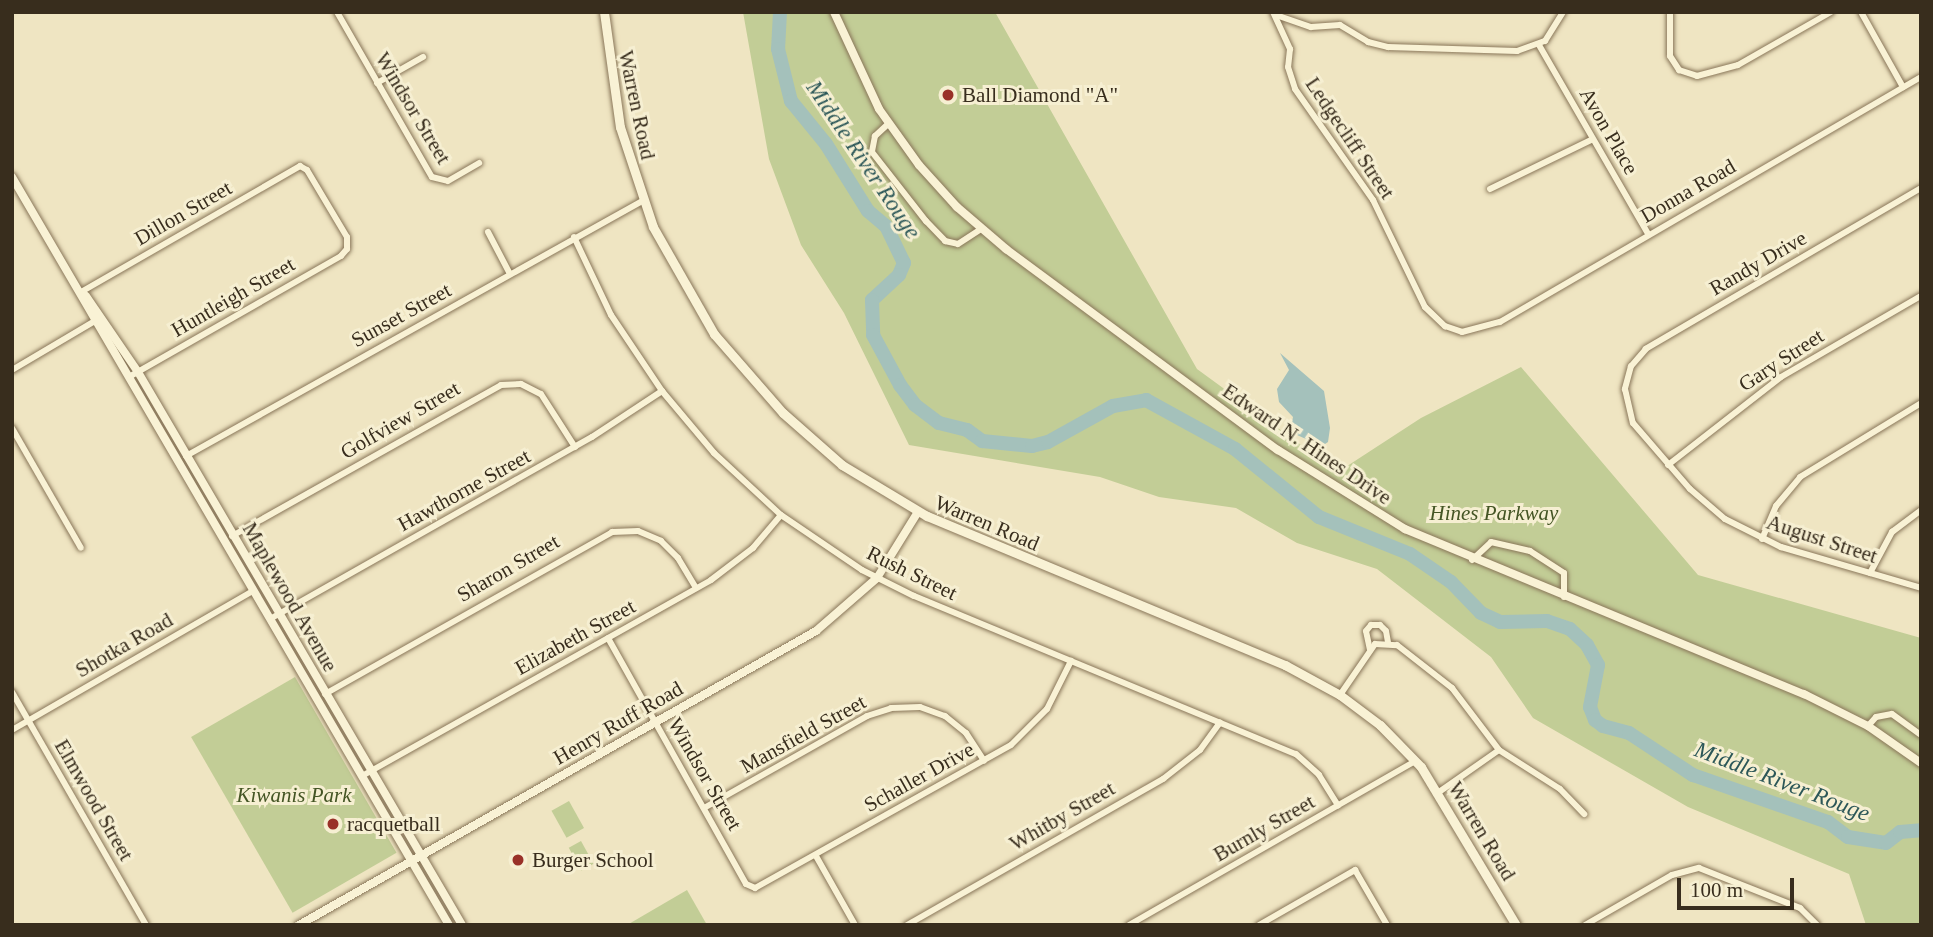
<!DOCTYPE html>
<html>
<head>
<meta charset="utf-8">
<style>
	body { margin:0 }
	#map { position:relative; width:1933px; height:937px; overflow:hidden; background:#efe5c2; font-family:"Times New Roman",serif }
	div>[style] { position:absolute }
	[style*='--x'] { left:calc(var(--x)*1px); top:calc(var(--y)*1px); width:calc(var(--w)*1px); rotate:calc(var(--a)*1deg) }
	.green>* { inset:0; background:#c2cd96; transform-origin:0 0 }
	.water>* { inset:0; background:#a4c1bb }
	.stream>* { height:2.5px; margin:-1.25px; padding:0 1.25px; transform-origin:1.25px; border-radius:1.25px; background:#a4c1bb }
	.river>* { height:14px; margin:-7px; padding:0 7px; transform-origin:7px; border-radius:7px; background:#a4c1bb }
	.roads { filter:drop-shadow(0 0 2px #897659) drop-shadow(0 0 2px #897659) }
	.minor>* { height:6px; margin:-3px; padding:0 3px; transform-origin:3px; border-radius:3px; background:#f9f2d5 }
	.tertiary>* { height:8px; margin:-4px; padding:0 4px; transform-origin:4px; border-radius:4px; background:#f9f2d5 }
	.secondary>* { height:9px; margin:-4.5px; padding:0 4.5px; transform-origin:4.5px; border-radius:4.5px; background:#f9f2d5 }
	.dots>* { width:19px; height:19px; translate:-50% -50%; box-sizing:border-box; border:4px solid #f6efd2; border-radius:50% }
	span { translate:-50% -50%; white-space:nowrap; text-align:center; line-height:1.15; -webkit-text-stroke:6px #f6efd2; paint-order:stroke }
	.poi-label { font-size:21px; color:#382d1d }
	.left { translate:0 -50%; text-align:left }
	.street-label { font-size:21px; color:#382d1d }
	.park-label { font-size:21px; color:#445524; font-style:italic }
	.water-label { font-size:23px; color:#2c5758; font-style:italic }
	.frame { position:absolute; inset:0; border:14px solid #382d1d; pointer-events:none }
	.scale { position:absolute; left:1677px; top:878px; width:117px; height:32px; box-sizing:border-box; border:4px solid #382d1d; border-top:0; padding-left:9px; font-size:21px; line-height:24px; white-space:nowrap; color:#382d1d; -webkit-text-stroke:5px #f6efd2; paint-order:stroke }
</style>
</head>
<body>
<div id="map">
	<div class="green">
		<i style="clip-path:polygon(743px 12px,995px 12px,1197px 369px,1338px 472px,1421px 418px,1521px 367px,1698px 575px,1921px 638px,1921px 925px,1866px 925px,1849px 874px,1688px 807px,1533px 718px,1491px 657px,1377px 569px,1297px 543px,1236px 508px,1159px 497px,1100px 477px,909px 445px,844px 313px,801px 245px,769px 159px)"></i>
		<i style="left:295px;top:677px;width:203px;height:120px;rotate:60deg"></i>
		<i style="left:569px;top:801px;width:31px;height:20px;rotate:61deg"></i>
		<i style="left:581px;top:841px;width:26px;height:14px;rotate:61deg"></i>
		<i style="clip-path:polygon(687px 890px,707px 925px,627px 925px)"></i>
	</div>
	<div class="water">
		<i style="clip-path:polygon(1280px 353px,1324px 391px,1330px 428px,1328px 442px,1322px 446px,1290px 432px,1293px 417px,1279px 402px,1277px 389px,1289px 370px)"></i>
	</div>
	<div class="stream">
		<i style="--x:777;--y:12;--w:2;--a:27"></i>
	</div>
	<div class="river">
		<i style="--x:780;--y:12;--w:37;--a:93"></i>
		<i style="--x:778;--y:49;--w:54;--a:76"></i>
		<i style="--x:791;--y:101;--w:55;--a:50.9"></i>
		<i style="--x:826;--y:144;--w:79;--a:57.9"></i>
		<i style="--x:868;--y:211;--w:23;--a:40"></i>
		<i style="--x:886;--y:226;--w:41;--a:64.1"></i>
		<i style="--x:904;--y:263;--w:13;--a:113"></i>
		<i style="--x:899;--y:275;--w:37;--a:137"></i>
		<i style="--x:872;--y:300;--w:35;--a:88"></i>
		<i style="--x:873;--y:335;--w:57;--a:61.6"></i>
		<i style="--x:900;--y:385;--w:25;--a:53"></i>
		<i style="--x:915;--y:405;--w:30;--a:37"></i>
		<i style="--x:939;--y:423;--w:29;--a:14"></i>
		<i style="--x:967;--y:430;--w:19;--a:36"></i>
		<i style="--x:982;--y:441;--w:50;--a:5.7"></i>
		<i style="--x:1032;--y:446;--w:16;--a:-14"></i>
		<i style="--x:1048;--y:442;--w:74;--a:-29"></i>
		<i style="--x:1113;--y:406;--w:34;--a:-10"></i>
		<i style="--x:1146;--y:400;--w:102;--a:28.8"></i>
		<i style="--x:1235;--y:449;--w:108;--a:39"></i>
		<i style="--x:1319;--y:517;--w:98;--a:22.1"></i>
		<i style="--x:1410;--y:554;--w:50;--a:34.3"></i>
		<i style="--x:1451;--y:582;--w:43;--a:45.9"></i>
		<i style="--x:1481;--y:613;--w:21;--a:25"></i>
		<i style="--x:1500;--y:622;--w:47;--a:-1.2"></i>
		<i style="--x:1547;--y:621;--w:24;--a:19"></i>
		<i style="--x:1570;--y:629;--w:23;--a:43"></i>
		<i style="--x:1587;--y:645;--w:23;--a:61"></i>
		<i style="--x:1598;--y:665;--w:43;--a:100.8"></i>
		<i style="--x:1590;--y:707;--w:14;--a:69"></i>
		<i style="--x:1595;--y:720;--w:10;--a:37"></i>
		<i style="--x:1603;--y:726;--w:27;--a:15"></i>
		<i style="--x:1629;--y:733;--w:77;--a:33.3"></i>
		<i style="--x:1693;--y:775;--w:143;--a:19.2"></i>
		<i style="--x:1828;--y:822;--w:25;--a:37"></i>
		<i style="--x:1848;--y:837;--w:38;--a:9"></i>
		<i style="--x:1886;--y:843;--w:18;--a:-38"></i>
		<i style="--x:1900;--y:832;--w:21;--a:-5"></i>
	</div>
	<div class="roads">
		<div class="minor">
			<i style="--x:337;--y:12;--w:190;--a:60.1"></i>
			<i style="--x:432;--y:177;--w:16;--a:14"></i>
			<i style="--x:448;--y:181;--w:36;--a:-30"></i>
			<i style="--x:1273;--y:12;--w:41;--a:65.3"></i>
			<i style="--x:1290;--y:49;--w:18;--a:96"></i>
			<i style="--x:1288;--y:67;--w:23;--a:72"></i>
			<i style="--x:1295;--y:89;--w:136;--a:54.9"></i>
			<i style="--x:1373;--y:200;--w:119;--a:64.1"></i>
			<i style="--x:1425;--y:307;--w:28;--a:44"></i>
			<i style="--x:1445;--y:326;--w:18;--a:19"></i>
			<i style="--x:1462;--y:332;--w:39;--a:-15"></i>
			<i style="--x:1500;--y:322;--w:487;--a:-30.2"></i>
			<i style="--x:1670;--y:12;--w:44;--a:90"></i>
			<i style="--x:1670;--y:56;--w:17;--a:57"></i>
			<i style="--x:1679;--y:70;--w:19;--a:18"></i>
			<i style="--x:1697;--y:76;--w:42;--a:-15"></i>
			<i style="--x:1738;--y:65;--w:107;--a:-29.7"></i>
			<i style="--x:1861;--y:12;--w:86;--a:60.8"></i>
			<i style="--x:1276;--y:15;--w:37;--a:19"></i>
			<i style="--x:1311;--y:27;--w:29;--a:-4"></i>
			<i style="--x:1340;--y:25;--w:33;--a:31"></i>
			<i style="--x:1368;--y:42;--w:21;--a:14"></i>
			<i style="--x:1388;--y:47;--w:129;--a:1.8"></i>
			<i style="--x:1517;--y:51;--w:30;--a:-20"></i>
			<i style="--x:1545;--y:41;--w:34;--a:-58"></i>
			<i style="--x:1539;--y:45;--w:218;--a:60"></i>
			<i style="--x:377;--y:83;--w:53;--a:-29.5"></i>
			<i style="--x:888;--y:124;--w:18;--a:137"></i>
			<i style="--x:875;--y:136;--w:16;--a:101"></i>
			<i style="--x:872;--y:152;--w:88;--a:52"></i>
			<i style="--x:926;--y:221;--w:28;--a:46"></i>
			<i style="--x:945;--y:241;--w:13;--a:13"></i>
			<i style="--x:958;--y:244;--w:27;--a:-33"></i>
			<i style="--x:1921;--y:188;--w:319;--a:149.7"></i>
			<i style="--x:1646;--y:349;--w:23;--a:131"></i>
			<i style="--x:1631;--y:366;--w:24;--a:105"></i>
			<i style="--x:1625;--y:389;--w:35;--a:77"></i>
			<i style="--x:1633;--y:423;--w:87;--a:49.2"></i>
			<i style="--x:1690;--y:489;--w:46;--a:40.6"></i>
			<i style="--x:1725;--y:519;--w:63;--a:26.6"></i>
			<i style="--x:1781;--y:547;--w:146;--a:16.3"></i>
			<i style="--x:1490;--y:189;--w:114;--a:-25.9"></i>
			<i style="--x:488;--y:232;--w:47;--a:62.4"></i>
			<i style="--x:574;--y:237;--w:86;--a:64.6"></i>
			<i style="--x:611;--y:315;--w:92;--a:56.1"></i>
			<i style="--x:662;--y:391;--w:81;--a:50"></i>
			<i style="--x:714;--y:453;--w:91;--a:42.8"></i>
			<i style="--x:781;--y:515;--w:98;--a:34.2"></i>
			<i style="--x:862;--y:570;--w:58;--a:26.6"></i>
			<i style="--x:914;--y:596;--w:413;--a:22.5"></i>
			<i style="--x:1296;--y:754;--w:31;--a:42"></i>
			<i style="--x:1319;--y:775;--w:36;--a:58"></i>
			<i style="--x:81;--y:292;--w:253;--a:-29.9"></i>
			<i style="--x:300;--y:166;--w:8;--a:30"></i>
			<i style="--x:307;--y:170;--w:78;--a:59.2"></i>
			<i style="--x:347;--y:237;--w:12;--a:90"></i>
			<i style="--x:347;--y:249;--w:9;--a:131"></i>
			<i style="--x:341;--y:256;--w:244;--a:150.3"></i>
			<i style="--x:12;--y:370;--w:96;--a:-30.6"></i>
			<i style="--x:12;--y:428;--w:138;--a:60.1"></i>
			<i style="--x:186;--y:456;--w:522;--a:-29.21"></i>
			<i style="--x:1668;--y:465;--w:143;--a:-37.9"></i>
			<i style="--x:1781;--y:377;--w:162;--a:-30.1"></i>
			<i style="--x:232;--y:536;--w:308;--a:-29.3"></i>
			<i style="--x:501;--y:385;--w:20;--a:-3"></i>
			<i style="--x:521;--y:384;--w:22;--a:27"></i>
			<i style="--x:541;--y:394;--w:63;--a:57.3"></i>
			<i style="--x:1762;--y:539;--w:36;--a:-67"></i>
			<i style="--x:1776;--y:506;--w:38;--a:-50"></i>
			<i style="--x:1800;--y:477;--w:142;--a:-31.4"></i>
			<i style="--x:1472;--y:560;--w:26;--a:-43"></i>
			<i style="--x:1491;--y:542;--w:40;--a:13"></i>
			<i style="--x:1530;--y:551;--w:40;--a:32.9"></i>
			<i style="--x:1564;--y:573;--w:24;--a:90"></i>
			<i style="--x:1870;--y:573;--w:47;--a:-61.8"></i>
			<i style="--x:1892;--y:532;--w:36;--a:-37"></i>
			<i style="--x:270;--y:619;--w:370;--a:-29.5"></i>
			<i style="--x:592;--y:437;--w:84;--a:-33.3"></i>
			<i style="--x:608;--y:638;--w:282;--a:60.7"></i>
			<i style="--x:746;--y:884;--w:10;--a:24"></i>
			<i style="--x:755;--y:888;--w:293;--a:-29.2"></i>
			<i style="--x:1011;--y:745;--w:51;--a:-45"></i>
			<i style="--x:1047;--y:709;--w:54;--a:-63.4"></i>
			<i style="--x:1370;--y:650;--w:19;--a:-102"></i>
			<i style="--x:1366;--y:631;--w:8;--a:-50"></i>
			<i style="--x:1371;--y:625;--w:9;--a:0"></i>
			<i style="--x:1380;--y:625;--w:8;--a:45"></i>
			<i style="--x:1386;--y:631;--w:11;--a:80"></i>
			<i style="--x:12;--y:692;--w:269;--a:60.1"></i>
			<i style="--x:325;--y:694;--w:330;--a:-29.4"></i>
			<i style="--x:612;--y:532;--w:26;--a:-2"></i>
			<i style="--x:638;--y:531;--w:25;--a:23"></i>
			<i style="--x:661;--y:541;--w:24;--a:45"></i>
			<i style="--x:678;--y:558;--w:35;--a:59"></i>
			<i style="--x:1340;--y:695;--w:62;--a:-55.5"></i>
			<i style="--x:1375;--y:644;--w:22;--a:3"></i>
			<i style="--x:1397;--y:645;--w:70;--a:38"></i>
			<i style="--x:1452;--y:688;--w:78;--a:52.8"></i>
			<i style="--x:1499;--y:750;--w:72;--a:32.6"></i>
			<i style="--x:1560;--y:789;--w:35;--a:46"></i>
			<i style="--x:1868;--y:726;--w:12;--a:-48"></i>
			<i style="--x:1876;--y:717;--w:16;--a:-11"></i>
			<i style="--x:1892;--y:714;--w:36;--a:36"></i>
			<i style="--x:12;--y:730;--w:278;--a:-30"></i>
			<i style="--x:362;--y:776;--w:400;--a:-29.3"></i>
			<i style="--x:711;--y:580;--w:53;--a:-37.3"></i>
			<i style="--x:753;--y:548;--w:43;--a:-49.7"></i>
			<i style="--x:1439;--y:792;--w:73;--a:-35"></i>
			<i style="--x:704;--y:808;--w:187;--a:-29.4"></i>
			<i style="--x:867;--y:716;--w:25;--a:-18"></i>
			<i style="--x:891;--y:708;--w:29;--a:-2"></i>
			<i style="--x:920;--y:707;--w:27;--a:20"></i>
			<i style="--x:945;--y:716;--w:27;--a:39"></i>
			<i style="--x:966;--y:733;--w:33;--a:57"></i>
			<i style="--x:816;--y:856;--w:79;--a:60.5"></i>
			<i style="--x:907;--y:925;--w:295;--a:-29.7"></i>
			<i style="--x:1163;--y:779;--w:47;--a:-38.1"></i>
			<i style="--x:1200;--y:750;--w:34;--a:-54"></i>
			<i style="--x:1129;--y:925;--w:330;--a:-29.8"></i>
			<i style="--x:1259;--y:925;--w:111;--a:-29.8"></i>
			<i style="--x:1355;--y:870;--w:64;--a:59.8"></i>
			<i style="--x:1585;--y:925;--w:100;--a:-29.9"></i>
			<i style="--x:1672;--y:875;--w:28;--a:-15"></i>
			<i style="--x:1699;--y:868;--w:109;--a:21.6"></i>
			<i style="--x:1800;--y:908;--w:24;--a:45"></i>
		</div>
		<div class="tertiary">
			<i style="--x:834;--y:12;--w:107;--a:65.1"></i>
			<i style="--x:879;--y:109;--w:69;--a:54.5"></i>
			<i style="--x:919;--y:165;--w:57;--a:47.9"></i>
			<i style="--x:957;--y:207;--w:65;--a:40.6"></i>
			<i style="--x:1006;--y:249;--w:338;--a:36.5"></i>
			<i style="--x:1278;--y:450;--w:150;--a:31.9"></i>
			<i style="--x:1405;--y:529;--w:432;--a:22.5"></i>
			<i style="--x:1804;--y:694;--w:72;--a:26.6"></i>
			<i style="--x:1868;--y:726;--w:65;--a:34.9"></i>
			<i style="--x:12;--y:177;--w:866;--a:59.71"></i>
			<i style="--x:86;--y:296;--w:92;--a:55.6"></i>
			<i style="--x:138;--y:372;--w:641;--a:59.63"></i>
			<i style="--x:299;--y:925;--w:595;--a:-29.63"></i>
			<i style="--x:816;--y:631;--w:81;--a:-41"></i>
			<i style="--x:877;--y:578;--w:78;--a:-58.2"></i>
		</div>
		<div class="secondary">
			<i style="--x:604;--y:12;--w:116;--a:82.1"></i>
			<i style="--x:620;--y:127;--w:105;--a:71.7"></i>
			<i style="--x:653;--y:227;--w:123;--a:60.3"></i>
			<i style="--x:714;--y:334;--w:105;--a:48.9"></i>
			<i style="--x:783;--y:413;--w:79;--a:41.4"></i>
			<i style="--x:842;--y:465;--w:99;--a:31"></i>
			<i style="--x:927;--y:516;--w:388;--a:22.6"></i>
			<i style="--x:1285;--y:665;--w:63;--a:28.6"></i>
			<i style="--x:1340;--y:695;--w:50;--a:36.9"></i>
			<i style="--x:1380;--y:725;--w:59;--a:45.7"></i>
			<i style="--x:1421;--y:767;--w:184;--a:59"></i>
		</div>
	</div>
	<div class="dots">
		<i style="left:948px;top:95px;background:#993128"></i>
		<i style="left:333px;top:824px;background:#993128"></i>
		<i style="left:518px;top:860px;background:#993128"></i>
	</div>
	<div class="poi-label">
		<span class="left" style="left:962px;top:95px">Ball Diamond "A"</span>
		<span class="left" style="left:347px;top:824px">racquetball</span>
		<span class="left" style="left:532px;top:860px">Burger School</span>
	</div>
	<div class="street-label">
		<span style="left:637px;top:105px;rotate:78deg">Warren Road</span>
		<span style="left:413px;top:108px;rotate:59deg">Windsor Street</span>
		<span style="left:1609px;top:131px;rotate:60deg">Avon Place</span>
		<span style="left:1350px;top:138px;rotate:56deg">Ledgecliff Street</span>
		<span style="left:1688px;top:191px;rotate:-30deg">Donna Road</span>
		<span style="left:183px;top:213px;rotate:-30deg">Dillon Street</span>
		<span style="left:1758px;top:263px;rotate:-30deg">Randy Drive</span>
		<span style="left:233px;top:297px;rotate:-30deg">Huntleigh Street</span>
		<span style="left:401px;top:315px;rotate:-29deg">Sunset Street</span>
		<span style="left:1781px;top:360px;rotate:-33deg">Gary Street</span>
		<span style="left:400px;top:420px;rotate:-30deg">Golfview Street</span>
		<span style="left:1307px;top:444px;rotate:34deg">Edward N. Hines Drive</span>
		<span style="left:464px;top:490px;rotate:-29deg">Hawthorne Street</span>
		<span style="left:987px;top:523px;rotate:23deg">Warren Road</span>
		<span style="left:1822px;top:539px;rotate:18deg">August Street</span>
		<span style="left:508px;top:568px;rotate:-30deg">Sharon Street</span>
		<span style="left:912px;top:573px;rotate:26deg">Rush Street</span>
		<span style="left:290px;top:597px;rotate:60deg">Maplewood Avenue</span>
		<span style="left:575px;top:637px;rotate:-29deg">Elizabeth Street</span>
		<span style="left:124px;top:645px;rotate:-30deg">Shotka Road</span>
		<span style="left:618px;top:723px;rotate:-30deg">Henry Ruff Road</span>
		<span style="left:803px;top:734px;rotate:-29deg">Mansfield Street</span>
		<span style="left:705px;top:774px;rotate:60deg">Windsor Street</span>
		<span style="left:919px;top:777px;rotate:-29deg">Schaller Drive</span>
		<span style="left:94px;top:800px;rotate:60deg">Elmwood Street</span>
		<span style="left:1062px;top:816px;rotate:-30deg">Whitby Street</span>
		<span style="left:1264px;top:828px;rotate:-30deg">Burnly Street</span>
		<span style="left:1482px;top:831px;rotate:59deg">Warren Road</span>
	</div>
	<div class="park-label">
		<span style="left:1494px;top:513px">Hines Parkway</span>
		<span style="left:294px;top:795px">Kiwanis Park</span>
	</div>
	<div class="water-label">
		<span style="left:863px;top:160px;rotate:56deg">Middle River Rouge</span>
		<span style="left:1782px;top:782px;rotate:21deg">Middle River Rouge</span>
	</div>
	<div class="frame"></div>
	<div class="scale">100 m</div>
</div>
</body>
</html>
